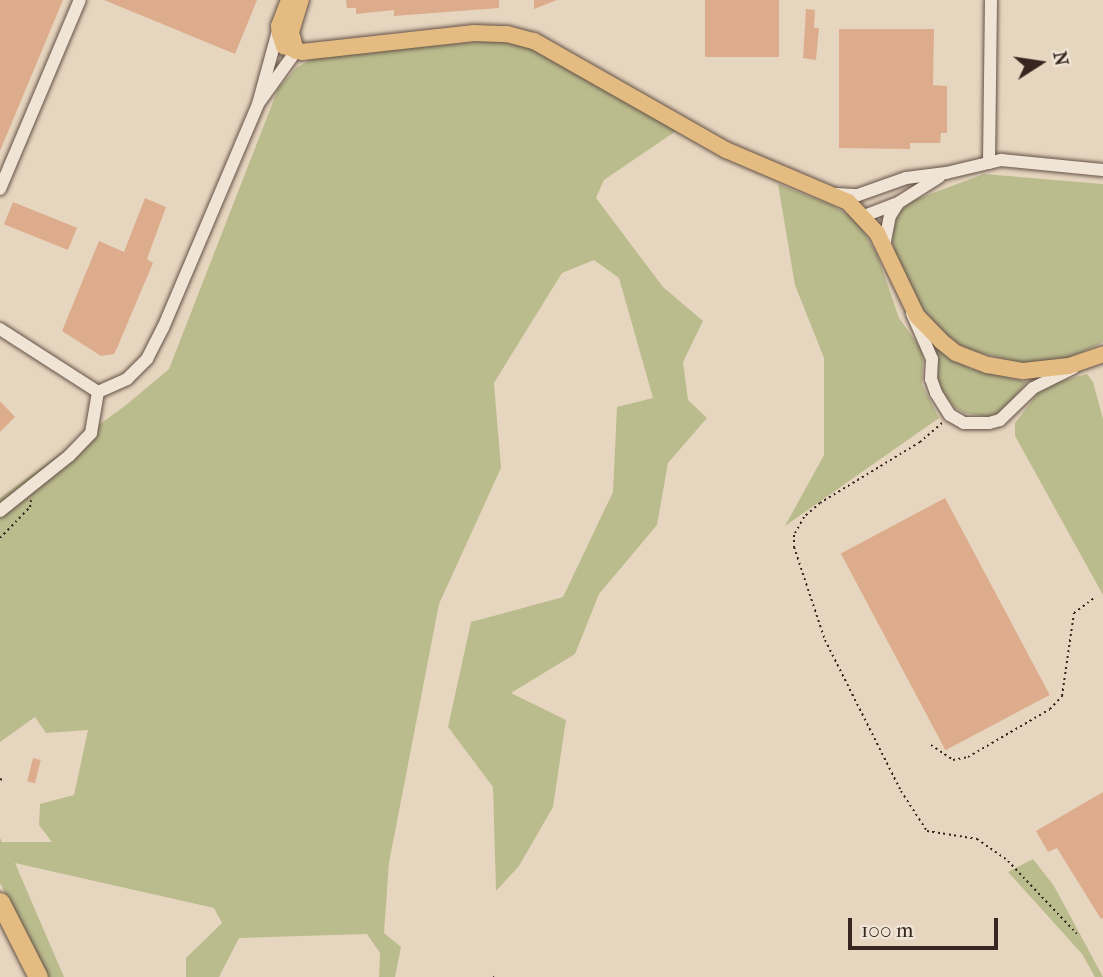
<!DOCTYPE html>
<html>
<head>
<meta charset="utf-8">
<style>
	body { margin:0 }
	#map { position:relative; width:1103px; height:977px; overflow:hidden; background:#e7d6bf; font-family:"IM FELL French Canon",serif }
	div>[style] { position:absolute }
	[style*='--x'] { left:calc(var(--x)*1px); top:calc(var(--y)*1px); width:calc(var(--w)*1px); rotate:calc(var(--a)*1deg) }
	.green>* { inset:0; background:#bbbc8e }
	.building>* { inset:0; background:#dcac8c; transform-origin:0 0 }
	.path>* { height:2px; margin-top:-1px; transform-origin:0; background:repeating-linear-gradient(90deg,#37251f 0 2px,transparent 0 5.5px) }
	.roads { filter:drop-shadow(0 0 2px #635147) drop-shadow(0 0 2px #635147) }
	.minor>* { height:12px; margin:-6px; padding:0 6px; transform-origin:6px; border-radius:6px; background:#efe4d5 }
	.major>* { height:16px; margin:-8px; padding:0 8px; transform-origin:8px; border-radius:8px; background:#e4bb80 }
	.highway>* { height:19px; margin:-9.5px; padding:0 9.5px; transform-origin:9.5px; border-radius:9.5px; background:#e4bb80 }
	span { translate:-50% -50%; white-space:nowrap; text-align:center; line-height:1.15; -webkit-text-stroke:6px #efe4d5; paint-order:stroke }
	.north { position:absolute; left:1005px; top:28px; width:70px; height:70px; -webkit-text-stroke:5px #efe4d5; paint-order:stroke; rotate:78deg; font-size:19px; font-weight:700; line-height:28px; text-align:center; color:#37251f }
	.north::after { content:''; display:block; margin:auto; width:24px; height:32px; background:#37251f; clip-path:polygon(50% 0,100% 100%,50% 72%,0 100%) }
	.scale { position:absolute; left:848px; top:918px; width:150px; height:32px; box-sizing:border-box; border:4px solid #37251f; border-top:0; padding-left:9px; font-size:21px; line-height:24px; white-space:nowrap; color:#37251f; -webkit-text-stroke:5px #efe4d5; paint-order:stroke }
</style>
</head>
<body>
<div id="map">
	<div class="green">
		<i style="clip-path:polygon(510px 39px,546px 52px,676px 131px,604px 180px,596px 198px,663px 287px,703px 321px,683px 362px,688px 400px,707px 418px,668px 463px,657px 525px,599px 594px,575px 654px,511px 693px,566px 720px,553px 807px,519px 866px,496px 891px,493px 787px,448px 727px,471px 622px,563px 597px,613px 492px,617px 407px,653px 398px,619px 278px,594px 260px,562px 273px,494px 383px,501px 468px,439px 604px,389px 863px,384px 933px,401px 947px,395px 977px,379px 977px,380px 953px,367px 934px,239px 938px,219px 977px,186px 977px,186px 958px,222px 923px,214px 908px,15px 863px,64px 977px,48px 977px,0 883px,0 838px,2px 842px,52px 842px,39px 825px,40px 804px,74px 795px,88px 730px,46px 733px,35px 717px,0 742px,0 498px,126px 405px,169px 369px,278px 89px,297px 67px,318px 56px)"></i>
		<i style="clip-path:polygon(984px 174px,1103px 184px,1103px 342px,1063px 361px,1026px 364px,969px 350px,946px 336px,927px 315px,909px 288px,895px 257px,892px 238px,896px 216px,909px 202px)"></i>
		<i style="clip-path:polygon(778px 184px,831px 205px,856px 219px,877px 254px,899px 318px,919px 346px,923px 355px,922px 385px,939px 418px,785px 526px,824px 455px,824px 358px,795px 285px)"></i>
		<i style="clip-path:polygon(935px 348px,971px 369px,1027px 382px,1001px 412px,989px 417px,964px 413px,954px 407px,939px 387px)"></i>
		<i style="clip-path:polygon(1087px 374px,1093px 382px,1103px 419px,1103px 595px,1015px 436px,1015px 423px,1038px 393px,1058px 382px)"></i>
		<i style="clip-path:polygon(1033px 859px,1054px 886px,1103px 977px,1095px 977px,1082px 954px,1008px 872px)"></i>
	</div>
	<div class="building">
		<i style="clip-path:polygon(0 0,63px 0,0 151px)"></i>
		<i style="clip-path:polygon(104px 0,257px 0,235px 54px)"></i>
		<i style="clip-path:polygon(346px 0,499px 0,499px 8px,394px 16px,394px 10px,356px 14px,356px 8px,347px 8px)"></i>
		<i style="clip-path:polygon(534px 0,557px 0,534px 9px)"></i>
		<i style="left:705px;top:0;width:74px;height:57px"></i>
		<i style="clip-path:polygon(806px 9px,815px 10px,814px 28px,819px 28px,816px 60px,803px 58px)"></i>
		<i style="clip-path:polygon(839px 29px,934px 29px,933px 85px,947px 86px,947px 133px,941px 133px,940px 143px,910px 143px,910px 149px,839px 148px)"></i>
		<i style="clip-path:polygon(145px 198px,166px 207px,147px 259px,153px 263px,117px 348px,114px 354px,101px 356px,62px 331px,99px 241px,124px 252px)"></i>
		<i style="left:13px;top:202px;width:69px;height:24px;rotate:22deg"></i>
		<i style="clip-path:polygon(0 401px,15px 417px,0 432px)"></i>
		<i style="left:945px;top:498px;width:223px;height:118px;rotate:62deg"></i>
		<i style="left:33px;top:758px;width:8px;height:24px;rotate:14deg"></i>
		<i style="clip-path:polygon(1103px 792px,1103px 918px,1101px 919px,1057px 848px,1048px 852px,1036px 831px)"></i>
	</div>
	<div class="path">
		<i style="--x:942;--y:423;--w:29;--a:139"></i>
		<i style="--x:920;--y:442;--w:117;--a:148.6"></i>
		<i style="--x:820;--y:503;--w:21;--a:139"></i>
		<i style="--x:804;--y:517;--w:21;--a:119"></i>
		<i style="--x:794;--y:535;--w:12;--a:90"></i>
		<i style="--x:794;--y:547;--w:98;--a:71.6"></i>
		<i style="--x:825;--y:640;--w:169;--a:63.3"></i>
		<i style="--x:901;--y:791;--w:48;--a:57"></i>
		<i style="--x:927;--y:831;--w:51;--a:9.1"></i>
		<i style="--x:977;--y:839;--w:38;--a:35"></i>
		<i style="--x:1008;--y:861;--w:100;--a:46.6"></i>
		<i style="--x:0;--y:538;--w:43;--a:-45.9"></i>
		<i style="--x:30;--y:507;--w:7;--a:-82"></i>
		<i style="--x:931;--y:745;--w:27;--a:34"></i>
		<i style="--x:953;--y:760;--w:15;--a:-11"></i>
		<i style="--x:968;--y:757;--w:95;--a:-30.3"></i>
		<i style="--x:1050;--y:709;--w:18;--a:-47"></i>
		<i style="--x:1062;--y:696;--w:84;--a:-81.8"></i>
		<i style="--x:1074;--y:613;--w:25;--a:-37"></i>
		<i style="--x:0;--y:779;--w:5;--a:22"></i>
		<i style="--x:493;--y:976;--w:1;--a:45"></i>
	</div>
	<div class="roads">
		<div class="minor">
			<i style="--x:260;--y:101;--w:62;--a:-54.2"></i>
			<i style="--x:989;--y:163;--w:163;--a:-89.3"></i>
			<i style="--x:0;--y:189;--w:205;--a:-67.1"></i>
			<i style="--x:836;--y:194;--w:22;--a:3"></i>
			<i style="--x:858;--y:195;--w:51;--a:-19.5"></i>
			<i style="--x:906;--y:178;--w:40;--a:-7.1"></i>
			<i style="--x:946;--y:173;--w:57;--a:-13.3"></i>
			<i style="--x:1001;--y:160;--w:102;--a:5.6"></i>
			<i style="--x:864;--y:216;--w:34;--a:-21"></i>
			<i style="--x:884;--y:246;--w:31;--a:-79"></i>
			<i style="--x:890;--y:216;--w:15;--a:-58"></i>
			<i style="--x:898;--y:203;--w:49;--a:-32.4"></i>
			<i style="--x:912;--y:313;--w:50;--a:66.5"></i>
			<i style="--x:932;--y:359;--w:20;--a:93"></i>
			<i style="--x:931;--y:379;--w:15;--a:70"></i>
			<i style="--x:936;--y:393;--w:26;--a:58"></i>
			<i style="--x:950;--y:415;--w:16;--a:30"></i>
			<i style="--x:964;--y:423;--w:25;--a:0"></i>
			<i style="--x:989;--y:423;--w:11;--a:-15"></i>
			<i style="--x:1000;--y:420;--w:46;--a:-44.1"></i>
			<i style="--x:1033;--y:388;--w:45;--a:-26.6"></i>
			<i style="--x:0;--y:329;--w:117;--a:32.7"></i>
			<i style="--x:0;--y:511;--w:88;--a:-38.6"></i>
			<i style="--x:69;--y:456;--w:32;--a:-46"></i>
			<i style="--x:91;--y:433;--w:42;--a:-80.3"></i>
			<i style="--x:98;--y:392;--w:32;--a:-24"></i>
			<i style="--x:127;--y:379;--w:28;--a:-45"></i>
			<i style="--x:147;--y:359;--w:35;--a:-63"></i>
			<i style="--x:163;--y:328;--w:243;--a:-67"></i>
			<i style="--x:258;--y:104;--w:80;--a:-74.7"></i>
		</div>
		<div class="major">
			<i style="--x:289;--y:0;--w:28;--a:111"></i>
			<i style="--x:279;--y:26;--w:8;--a:83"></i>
			<i style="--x:280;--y:34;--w:13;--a:72"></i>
			<i style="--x:284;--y:46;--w:19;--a:18"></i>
			<i style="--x:302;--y:52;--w:173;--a:-6.3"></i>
			<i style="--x:474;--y:33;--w:33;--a:2"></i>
			<i style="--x:507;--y:34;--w:28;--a:15"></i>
			<i style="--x:534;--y:41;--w:221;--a:29.6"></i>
			<i style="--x:726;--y:150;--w:133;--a:23.1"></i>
			<i style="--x:848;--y:202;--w:42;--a:46.9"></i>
			<i style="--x:877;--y:233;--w:92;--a:64.3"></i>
			<i style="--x:917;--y:316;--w:35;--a:46"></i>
			<i style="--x:941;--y:341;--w:19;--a:39"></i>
			<i style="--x:956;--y:353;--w:34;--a:21"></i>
			<i style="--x:988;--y:365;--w:36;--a:10"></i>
			<i style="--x:1023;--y:371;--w:46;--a:-6.2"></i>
			<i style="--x:1069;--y:366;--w:36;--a:-19"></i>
			<i style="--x:296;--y:51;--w:20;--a:-105"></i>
			<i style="--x:291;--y:32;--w:34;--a:-73"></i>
		</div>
		<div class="highway">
			<i style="--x:0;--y:902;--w:84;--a:63.1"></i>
		</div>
	</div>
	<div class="north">N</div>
	<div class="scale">100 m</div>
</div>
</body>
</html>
